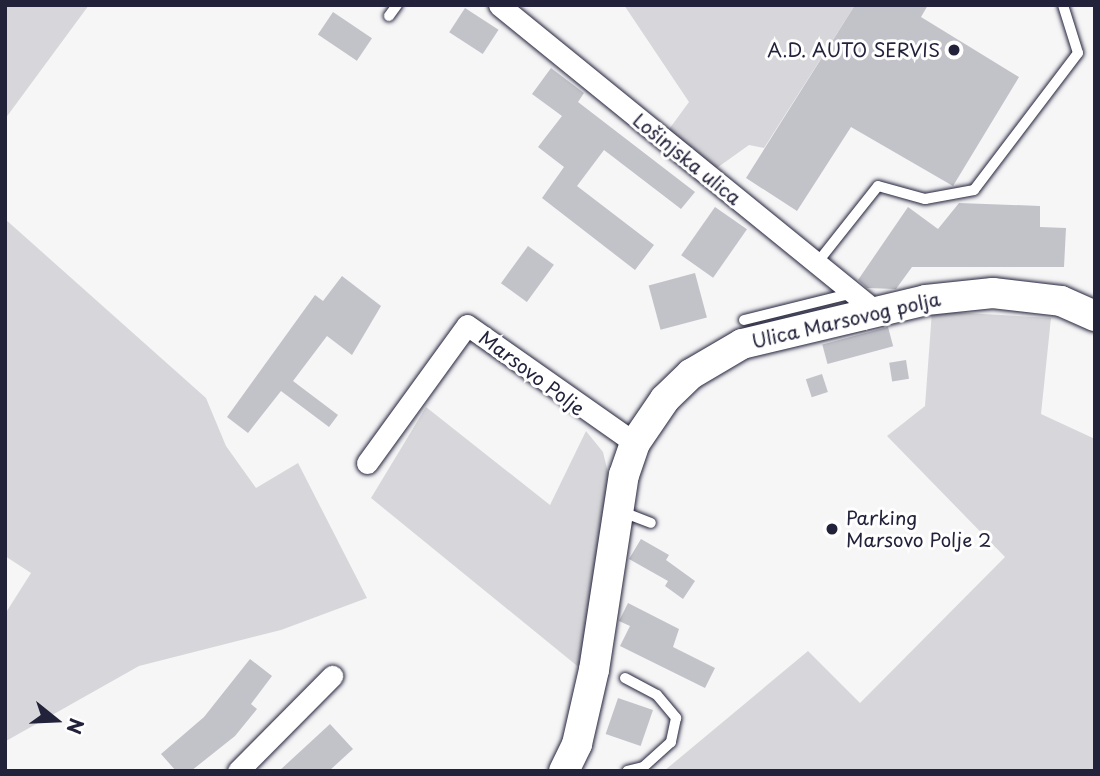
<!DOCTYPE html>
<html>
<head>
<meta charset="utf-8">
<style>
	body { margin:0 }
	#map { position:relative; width:1100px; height:776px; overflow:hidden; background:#f6f6f7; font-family:"Playpen Sans",sans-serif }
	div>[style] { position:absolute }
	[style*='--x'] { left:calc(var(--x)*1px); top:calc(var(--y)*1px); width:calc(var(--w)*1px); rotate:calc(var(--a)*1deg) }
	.green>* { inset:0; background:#d7d7db }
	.building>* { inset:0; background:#c2c2c9; transform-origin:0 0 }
	.roads { filter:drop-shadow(0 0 2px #22223b) drop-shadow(0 0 2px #22223b) }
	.lane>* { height:10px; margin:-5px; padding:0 5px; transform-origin:5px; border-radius:5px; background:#fff }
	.street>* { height:21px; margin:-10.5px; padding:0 10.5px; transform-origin:10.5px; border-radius:10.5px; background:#fff }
	.secondary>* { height:30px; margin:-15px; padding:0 15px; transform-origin:15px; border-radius:15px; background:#fff }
	.dots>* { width:19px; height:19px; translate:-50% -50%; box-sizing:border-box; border:4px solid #fff; border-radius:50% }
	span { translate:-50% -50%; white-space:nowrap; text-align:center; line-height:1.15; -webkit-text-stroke:6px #fff; paint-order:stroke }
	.poi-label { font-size:19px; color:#22223b }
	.right { translate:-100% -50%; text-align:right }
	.left { translate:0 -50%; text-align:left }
	.street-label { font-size:19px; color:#22223b }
	.frame { position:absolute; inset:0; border:7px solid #22223b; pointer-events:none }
	.north { position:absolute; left:21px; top:685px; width:70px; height:70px; -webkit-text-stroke:5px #fff; paint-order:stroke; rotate:108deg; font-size:19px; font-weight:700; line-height:28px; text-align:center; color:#22223b }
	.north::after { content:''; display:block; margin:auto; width:24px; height:32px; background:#22223b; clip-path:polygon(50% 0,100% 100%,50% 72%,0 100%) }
</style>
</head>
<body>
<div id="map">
	<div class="green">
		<i style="clip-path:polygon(5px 5px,89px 5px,5px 119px)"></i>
		<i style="clip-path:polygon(624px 5px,855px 5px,764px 148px,749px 145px,714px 170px,667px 132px,689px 102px)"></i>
		<i style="clip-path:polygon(5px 219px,206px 398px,226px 446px,256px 488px,298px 463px,367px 598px,281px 630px,139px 666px,6px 741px,5px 614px,31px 573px,5px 556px)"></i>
		<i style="clip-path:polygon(932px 311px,1051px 318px,1041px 414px,1095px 439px,1095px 771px,664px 771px,808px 651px,860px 703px,1005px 557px,887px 436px,925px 406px)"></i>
		<i style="clip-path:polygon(426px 407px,550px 505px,586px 431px,603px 452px,617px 510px,592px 678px,371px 498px)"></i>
	</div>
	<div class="building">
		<i style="clip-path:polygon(855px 5px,928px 5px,921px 17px,1019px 77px,953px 186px,851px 127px,797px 211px,746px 178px)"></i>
		<i style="left:465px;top:8px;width:40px;height:29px;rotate:33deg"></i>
		<i style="left:333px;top:12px;width:47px;height:27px;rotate:34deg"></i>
		<i style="clip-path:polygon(551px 68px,584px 93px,578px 102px,695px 192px,681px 209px,604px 150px,577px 186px,654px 245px,635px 270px,542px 198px,564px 167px,538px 147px,562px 116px,532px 94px)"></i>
		<i style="clip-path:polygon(959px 203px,1040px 206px,1040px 227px,1066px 228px,1064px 267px,912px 267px,896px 289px,867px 288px,858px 280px,908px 207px,938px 229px)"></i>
		<i style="left:715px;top:207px;width:39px;height:59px;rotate:35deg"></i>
		<i style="left:528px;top:246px;width:32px;height:46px;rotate:36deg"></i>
		<i style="left:695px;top:273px;width:46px;height:48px;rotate:75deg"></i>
		<i style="clip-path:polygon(342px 276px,381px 306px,352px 355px,327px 336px,293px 381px,338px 415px,329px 427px,281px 391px,248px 433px,227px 417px,315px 295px,323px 301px)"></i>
		<i style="left:888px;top:327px;width:20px;height:68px;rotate:75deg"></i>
		<i style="left:906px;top:360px;width:19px;height:17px;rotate:81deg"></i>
		<i style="left:822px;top:374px;width:19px;height:17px;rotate:72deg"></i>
		<i style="clip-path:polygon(641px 539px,669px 555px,666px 560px,695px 581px,683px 599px,665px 586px,668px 581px,629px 559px)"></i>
		<i style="clip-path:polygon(628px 603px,679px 629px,673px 647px,715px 668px,705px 688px,620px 646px,630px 626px,619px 621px)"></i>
		<i style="clip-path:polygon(250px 659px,272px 676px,251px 704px,257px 709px,235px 736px,191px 771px,176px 771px,161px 754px,204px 717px)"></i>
		<i style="left:618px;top:698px;width:37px;height:38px;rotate:19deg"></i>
		<i style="clip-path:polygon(330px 724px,353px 749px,329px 771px,279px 771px)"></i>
	</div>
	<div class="roads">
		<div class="lane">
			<i style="--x:389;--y:16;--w:14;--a:-54"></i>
			<i style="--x:817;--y:263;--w:98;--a:-51.6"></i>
			<i style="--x:878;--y:186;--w:49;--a:15.5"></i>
			<i style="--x:925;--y:199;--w:50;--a:-10.4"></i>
			<i style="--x:974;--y:190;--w:172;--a:-52.8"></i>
			<i style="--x:1078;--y:53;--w:50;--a:-107.4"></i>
			<i style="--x:744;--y:320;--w:112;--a:-13.9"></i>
			<i style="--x:620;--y:511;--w:33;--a:21"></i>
			<i style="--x:625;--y:678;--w:36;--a:28"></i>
			<i style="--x:657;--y:695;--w:30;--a:50"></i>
			<i style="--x:676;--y:718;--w:25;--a:102"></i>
			<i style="--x:671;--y:742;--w:38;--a:138"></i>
			<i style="--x:643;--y:767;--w:16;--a:166"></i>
		</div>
		<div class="street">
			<i style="--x:499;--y:5;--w:485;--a:39.1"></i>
			<i style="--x:367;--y:463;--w:170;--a:-54.1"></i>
			<i style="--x:467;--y:325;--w:205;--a:35.1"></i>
			<i style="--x:238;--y:771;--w:134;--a:-45.3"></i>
		</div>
		<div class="secondary">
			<i style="--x:564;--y:771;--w:30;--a:-64"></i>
			<i style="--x:577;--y:744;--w:76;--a:-77.1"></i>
			<i style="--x:594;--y:670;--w:197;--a:-81.3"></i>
			<i style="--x:624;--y:475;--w:34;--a:-71"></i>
			<i style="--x:635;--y:443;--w:53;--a:-55.7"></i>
			<i style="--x:665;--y:399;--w:36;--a:-44"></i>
			<i style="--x:691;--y:374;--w:59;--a:-30.5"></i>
			<i style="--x:742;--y:344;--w:189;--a:-13.4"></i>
			<i style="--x:926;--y:300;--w:67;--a:-6"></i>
			<i style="--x:993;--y:293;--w:68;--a:6.7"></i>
			<i style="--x:1061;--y:301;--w:37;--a:24"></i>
		</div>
	</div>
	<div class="dots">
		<i style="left:954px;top:50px;background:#22223b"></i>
		<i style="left:832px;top:529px;background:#22223b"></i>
	</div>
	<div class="poi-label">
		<span class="right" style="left:940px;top:50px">A.D. AUTO SERVIS</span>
		<span class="left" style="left:846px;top:529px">Parking<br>Marsovo Polje 2</span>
	</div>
	<div class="street-label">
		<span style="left:687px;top:159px;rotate:39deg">Lošinjska ulica</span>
		<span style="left:846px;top:320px;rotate:-13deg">Ulica Marsovog polja</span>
		<span style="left:532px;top:373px;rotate:37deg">Marsovo Polje</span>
	</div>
	<div class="frame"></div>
	<div class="north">N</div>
</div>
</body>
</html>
